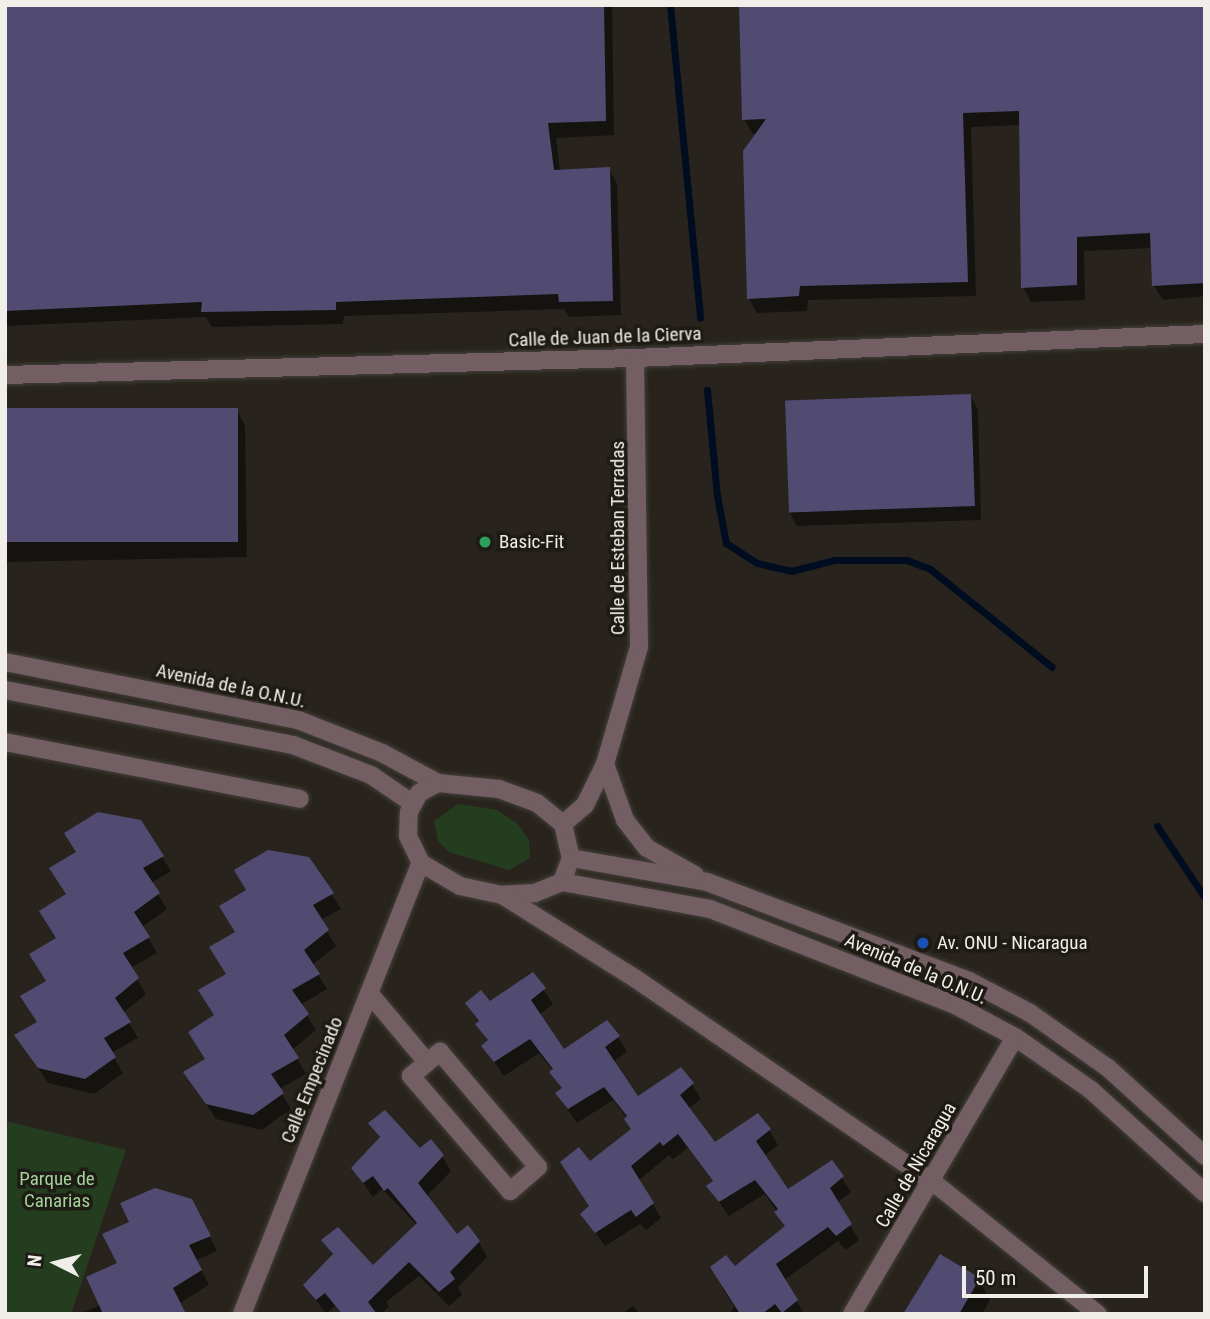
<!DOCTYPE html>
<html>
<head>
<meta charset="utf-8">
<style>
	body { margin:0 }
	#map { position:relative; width:1210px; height:1319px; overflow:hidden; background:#28241d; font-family:"Roboto Condensed",sans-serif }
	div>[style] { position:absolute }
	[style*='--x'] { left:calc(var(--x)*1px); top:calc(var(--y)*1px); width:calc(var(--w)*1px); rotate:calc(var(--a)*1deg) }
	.green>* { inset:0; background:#253d1f }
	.shadow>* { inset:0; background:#0007 }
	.stream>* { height:7px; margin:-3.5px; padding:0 3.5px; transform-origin:3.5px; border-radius:3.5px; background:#000c20 }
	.building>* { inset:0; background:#524b71; transform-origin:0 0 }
	.roads { filter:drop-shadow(0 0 2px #44403a) drop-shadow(0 0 2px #44403a) }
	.minor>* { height:18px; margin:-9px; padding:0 9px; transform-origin:9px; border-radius:9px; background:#735e63 }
	.dots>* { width:19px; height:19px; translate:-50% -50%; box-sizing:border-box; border:4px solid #1e1a14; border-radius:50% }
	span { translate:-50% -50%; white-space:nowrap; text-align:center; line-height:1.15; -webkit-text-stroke:7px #1e1a14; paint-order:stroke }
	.street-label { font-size:19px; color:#f1eee9 }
	.poi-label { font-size:19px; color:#f1eee9 }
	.left { translate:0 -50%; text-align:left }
	.park-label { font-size:19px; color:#a3d298 }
	.frame { position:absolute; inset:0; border:7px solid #f1eee9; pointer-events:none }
	.north { position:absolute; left:21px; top:1228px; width:70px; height:70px; -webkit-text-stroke:5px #1e1a14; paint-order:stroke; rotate:276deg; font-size:19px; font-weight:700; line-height:28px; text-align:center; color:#f1eee9 }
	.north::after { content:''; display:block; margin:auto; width:24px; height:32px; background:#f1eee9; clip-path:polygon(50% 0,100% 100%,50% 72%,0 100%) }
	.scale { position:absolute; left:962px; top:1266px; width:186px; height:32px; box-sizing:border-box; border:4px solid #f1eee9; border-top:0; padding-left:9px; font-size:21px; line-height:24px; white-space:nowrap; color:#f1eee9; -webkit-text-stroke:5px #1e1a14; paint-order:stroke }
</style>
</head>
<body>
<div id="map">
	<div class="green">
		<i style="clip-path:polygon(458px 804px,497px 810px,518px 824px,529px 840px,530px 858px,509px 870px,449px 852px,438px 841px,434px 821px)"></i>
		<i style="clip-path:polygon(5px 1121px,126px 1150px,71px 1314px,5px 1314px)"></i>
	</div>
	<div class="shadow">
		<i style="clip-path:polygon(5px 5px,612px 5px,614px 135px,556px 138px,560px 171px,609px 169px,617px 184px,621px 315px,569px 317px,564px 309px,344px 316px,343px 324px,212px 327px,206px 317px,5px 326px)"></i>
		<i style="clip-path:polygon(1205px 5px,1205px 296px,1163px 300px,1154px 286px,1152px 248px,1084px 251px,1085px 300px,1031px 302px,1023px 287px,1021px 125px,971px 127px,976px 296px,808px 300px,807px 311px,757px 313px,749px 298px,758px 134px,753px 134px,744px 119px)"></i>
		<i style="clip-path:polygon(970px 395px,978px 410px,981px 520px,797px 526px,789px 511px)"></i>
		<i style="clip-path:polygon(237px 410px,245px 425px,247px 557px,5px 562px,5px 419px)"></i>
		<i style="clip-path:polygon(162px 857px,171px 871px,151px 883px,167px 909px,142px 927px,157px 953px,130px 968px,146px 994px,123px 1013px,138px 1038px,111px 1053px,123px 1073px,94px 1094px,48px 1083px,17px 1036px,39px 1023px,58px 939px,42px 911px)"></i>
		<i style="clip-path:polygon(308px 859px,341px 909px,320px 920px,336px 946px,312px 965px,327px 989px,300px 1005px,316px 1030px,292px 1050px,306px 1074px,279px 1089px,291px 1109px,262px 1130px,216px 1119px,185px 1072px,207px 1059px,237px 933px)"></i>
		<i style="clip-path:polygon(533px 975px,553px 1004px,539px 1015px,563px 1051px,618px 1037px,627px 1052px,613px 1062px,637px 1098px,692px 1084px,701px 1099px,688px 1109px,715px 1145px,769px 1130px,778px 1145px,764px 1156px,788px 1192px,832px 1163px,851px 1192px,837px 1203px,859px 1240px,846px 1250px,838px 1241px,784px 1280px,804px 1314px,730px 1314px,734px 1306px,723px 1289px,734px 1268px,787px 1227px,765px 1194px,729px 1216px,708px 1187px,714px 1183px,688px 1148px,673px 1159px,669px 1155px,638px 1181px,661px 1218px,646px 1230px,640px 1224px,605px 1246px,582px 1214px,590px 1207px,590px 1164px,632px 1130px,627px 1118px,613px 1100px,577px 1123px,557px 1093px,562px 1089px,553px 1071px,539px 1053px,504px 1076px,483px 1046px,492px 1048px,468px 1004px,489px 1004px)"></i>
		<i style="clip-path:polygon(371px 1123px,420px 1151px,442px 1156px,451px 1171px,426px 1197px,456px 1237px,479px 1242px,487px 1257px,458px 1287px,462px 1295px,449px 1306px,419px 1276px,386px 1302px,389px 1306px,381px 1314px,341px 1314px,335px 1306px,326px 1314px,305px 1285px,333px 1256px,324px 1240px,373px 1268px,417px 1225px,382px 1189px,373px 1197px,353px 1168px,380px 1139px)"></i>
		<i style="clip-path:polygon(200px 1216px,217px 1251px,196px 1260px,209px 1285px,180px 1303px,185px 1314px,79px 1314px,101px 1305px,119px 1264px)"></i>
		<i style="clip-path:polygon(979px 1280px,990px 1300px,982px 1314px,906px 1314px)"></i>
		<i style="clip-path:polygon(633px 1306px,640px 1314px,622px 1314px)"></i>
	</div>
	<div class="stream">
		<i style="--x:670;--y:5;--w:314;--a:84.5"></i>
		<i style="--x:707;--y:390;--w:106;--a:84.6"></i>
		<i style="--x:717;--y:496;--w:48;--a:79.2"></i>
		<i style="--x:726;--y:543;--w:37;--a:33"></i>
		<i style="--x:757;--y:563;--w:35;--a:13"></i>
		<i style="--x:791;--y:571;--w:44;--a:-14.3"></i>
		<i style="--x:834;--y:560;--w:73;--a:0"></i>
		<i style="--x:907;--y:560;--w:25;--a:21"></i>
		<i style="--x:930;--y:569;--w:156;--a:38.8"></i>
		<i style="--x:1157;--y:826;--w:87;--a:56.3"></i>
	</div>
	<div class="building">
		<i style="clip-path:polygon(5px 5px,604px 5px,606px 121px,548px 123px,554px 170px,610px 167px,613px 301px,559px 302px,558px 294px,336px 302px,336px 310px,201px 312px,202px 302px,5px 311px)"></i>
		<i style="clip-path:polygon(739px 5px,1205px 5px,1205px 283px,1152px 286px,1150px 233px,1077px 237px,1077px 285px,1021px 288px,1019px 111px,963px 113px,968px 282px,800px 286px,799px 296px,747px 299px,743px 151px,766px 119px,742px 120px)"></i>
		<i style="left:971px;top:394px;width:112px;height:186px;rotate:88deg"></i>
		<i style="left:238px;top:408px;width:134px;height:233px;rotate:90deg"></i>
		<i style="clip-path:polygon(98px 812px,141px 820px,164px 856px,143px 868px,160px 893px,134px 912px,150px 937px,123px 953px,139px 978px,115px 998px,131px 1022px,104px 1038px,116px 1057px,85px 1079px,38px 1068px,14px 1035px,37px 1022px,20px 996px,46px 981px,29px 954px,56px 938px,39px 911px,66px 894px,49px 868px,76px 852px,64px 833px)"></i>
		<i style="clip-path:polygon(268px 850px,309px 857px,334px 893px,313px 905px,329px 930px,304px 950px,320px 974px,292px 990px,309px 1014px,284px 1035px,299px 1058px,271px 1074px,284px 1093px,253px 1115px,206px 1104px,183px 1072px,205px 1059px,188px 1032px,214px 1015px,198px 990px,226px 974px,209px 947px,235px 932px,219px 906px,246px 890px,234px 870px)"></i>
		<i style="clip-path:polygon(533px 972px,546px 988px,531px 1000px,564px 1049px,607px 1020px,620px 1036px,605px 1047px,638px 1096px,681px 1067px,694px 1083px,680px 1095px,715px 1142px,758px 1113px,771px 1129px,756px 1141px,788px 1189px,832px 1160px,844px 1176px,830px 1188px,852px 1224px,836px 1236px,828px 1227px,776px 1264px,798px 1300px,782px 1313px,775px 1304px,762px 1314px,740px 1314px,710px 1267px,726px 1255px,735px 1266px,785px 1226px,774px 1212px,778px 1209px,755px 1180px,719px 1202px,706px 1186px,713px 1181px,678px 1134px,663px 1146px,660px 1142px,631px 1166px,654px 1203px,636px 1217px,631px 1210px,595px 1233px,580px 1214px,589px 1206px,560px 1162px,579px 1147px,590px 1161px,631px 1129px,624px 1119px,627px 1116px,604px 1087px,568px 1109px,555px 1093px,562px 1088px,549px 1072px,553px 1069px,530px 1039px,494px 1062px,481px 1046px,488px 1040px,475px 1024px,479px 1021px,465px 1003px,481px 990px,490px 1001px)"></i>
		<i style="clip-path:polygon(385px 1110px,420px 1148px,431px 1139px,444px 1155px,418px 1183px,457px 1234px,468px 1225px,480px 1241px,450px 1272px,455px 1279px,439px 1292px,409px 1262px,368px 1302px,377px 1314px,342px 1314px,325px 1293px,316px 1300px,303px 1285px,333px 1254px,321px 1240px,338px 1227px,373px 1265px,417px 1223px,388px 1188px,384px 1191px,373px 1176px,363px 1183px,351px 1168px,380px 1137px,368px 1123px)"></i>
		<i style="clip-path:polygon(155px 1188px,192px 1199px,211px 1236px,189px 1245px,202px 1270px,173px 1288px,186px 1314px,103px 1314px,86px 1277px,117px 1263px,102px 1234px,129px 1222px,120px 1203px)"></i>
		<i style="clip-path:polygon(940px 1254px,980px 1278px,959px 1314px,903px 1314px)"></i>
	</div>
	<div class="roads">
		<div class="minor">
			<i style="--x:5;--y:375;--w:630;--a:-1.55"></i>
			<i style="--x:635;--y:358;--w:571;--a:-2.41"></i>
			<i style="--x:5;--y:662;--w:299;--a:11.2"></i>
			<i style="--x:298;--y:720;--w:90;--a:21.4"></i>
			<i style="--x:382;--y:753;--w:64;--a:28.2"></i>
			<i style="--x:5;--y:690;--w:293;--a:10.8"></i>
			<i style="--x:293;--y:745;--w:84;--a:21"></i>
			<i style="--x:371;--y:775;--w:50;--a:34.3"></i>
			<i style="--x:5;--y:742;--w:300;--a:10.9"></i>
			<i style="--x:605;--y:764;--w:59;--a:70.3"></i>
			<i style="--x:625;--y:820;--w:36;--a:52"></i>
			<i style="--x:647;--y:848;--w:55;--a:29.4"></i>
			<i style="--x:438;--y:783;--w:61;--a:5.6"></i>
			<i style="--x:499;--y:789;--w:40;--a:20.2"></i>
			<i style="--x:537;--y:803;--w:33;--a:39"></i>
			<i style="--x:563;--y:824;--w:35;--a:77"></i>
			<i style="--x:571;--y:858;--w:26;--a:111"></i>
			<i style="--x:562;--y:882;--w:29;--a:158"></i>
			<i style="--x:535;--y:893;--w:33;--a:177"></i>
			<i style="--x:502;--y:895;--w:43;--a:-167.9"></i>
			<i style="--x:460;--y:886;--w:45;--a:-149.5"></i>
			<i style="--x:421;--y:863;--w:30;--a:-116"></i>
			<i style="--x:408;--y:836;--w:24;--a:-88"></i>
			<i style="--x:409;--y:812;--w:21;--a:-62"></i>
			<i style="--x:419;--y:793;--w:21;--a:-28"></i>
			<i style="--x:563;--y:824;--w:29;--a:-41"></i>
			<i style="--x:585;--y:805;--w:46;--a:-64"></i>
			<i style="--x:605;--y:764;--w:122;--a:-73.8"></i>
			<i style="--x:639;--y:647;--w:289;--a:-90.8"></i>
			<i style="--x:571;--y:858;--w:138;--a:10"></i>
			<i style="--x:707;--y:882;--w:280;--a:20.7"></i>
			<i style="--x:969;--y:981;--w:69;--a:27.7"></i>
			<i style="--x:1030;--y:1013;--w:95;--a:35.2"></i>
			<i style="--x:1108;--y:1068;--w:131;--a:42.2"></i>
			<i style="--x:562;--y:882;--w:150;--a:10.3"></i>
			<i style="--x:710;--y:909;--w:265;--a:21.4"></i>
			<i style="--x:957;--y:1006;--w:66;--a:28.1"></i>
			<i style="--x:1015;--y:1037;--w:93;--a:34.9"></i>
			<i style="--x:1091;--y:1090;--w:154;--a:42.1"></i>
			<i style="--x:502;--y:895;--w:158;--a:32.1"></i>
			<i style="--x:636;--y:979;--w:360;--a:34.4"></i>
			<i style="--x:933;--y:1182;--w:211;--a:38.7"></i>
			<i style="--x:369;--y:993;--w:90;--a:50"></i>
			<i style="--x:440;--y:1052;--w:151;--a:49.6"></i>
			<i style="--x:538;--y:1167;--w:37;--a:139"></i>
			<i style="--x:510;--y:1191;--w:152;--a:-130.7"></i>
			<i style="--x:411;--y:1076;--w:38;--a:-40"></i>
			<i style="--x:242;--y:1314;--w:485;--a:-68.4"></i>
			<i style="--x:852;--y:1314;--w:321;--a:-59.5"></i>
		</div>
	</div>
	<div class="dots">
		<i style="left:485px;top:542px;background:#2e9e5b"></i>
		<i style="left:923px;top:943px;background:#1a4fb4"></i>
	</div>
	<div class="street-label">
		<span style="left:605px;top:337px;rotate:-2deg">Calle de Juan de la Cierva</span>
		<span style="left:618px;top:538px;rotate:-90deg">Calle de Esteban Terradas</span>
		<span style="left:231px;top:686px;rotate:12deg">Avenida de la O.N.U.</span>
		<span style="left:916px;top:969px;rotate:23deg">Avenida de la O.N.U.</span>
		<span style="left:312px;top:1080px;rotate:-68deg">Calle Empecinado</span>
		<span style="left:916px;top:1165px;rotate:-60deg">Calle de Nicaragua</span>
	</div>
	<div class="poi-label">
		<span class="left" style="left:499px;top:542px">Basic-Fit</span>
		<span class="left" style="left:937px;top:943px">Av. ONU - Nicaragua</span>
	</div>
	<div class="park-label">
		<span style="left:57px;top:1190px">Parque de<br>Canarias</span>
	</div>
	<div class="frame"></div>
	<div class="north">N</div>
	<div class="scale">50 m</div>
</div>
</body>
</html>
